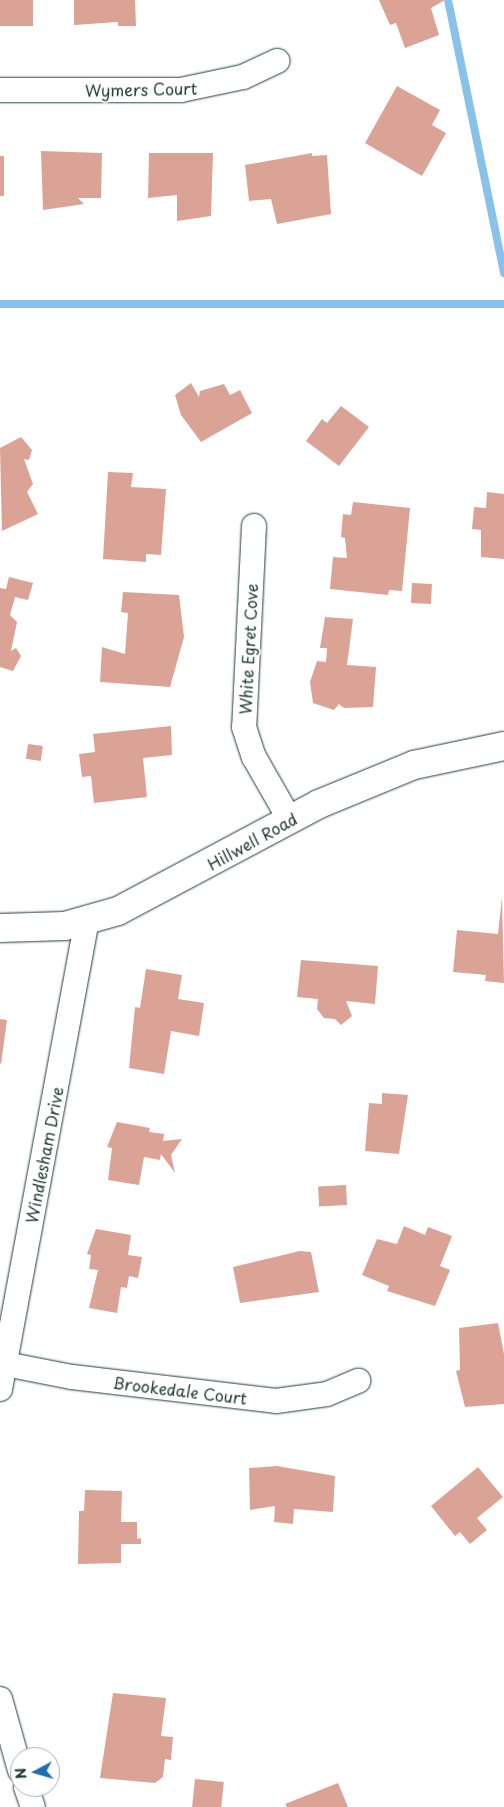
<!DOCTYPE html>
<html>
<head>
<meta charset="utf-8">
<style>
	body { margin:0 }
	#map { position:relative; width:504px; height:1807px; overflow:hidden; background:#fff; font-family:"Playpen Sans",sans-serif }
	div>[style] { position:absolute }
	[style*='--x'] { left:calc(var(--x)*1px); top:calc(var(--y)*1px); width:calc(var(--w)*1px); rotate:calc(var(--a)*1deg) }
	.stream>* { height:8px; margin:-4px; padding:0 4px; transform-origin:4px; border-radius:4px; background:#89c2e8 }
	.building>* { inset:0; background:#dba396; transform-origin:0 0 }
	.roads { filter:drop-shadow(0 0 1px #1f3d34) drop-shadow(0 0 1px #1f3d34) }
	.minor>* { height:24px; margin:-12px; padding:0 12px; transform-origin:12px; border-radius:12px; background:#fff }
	.tertiary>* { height:28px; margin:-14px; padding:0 14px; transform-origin:14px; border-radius:14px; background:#fff }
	span { translate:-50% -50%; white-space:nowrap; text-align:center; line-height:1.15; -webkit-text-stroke:4px #fff; paint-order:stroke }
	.street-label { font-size:16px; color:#1f3d34 }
	.north { position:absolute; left:10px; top:1747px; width:50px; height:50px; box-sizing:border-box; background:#fff; border:1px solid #a5b1ae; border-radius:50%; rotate:264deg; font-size:14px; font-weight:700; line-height:20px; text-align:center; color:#1f3d34 }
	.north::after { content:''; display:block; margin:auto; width:18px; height:22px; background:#1f6fb2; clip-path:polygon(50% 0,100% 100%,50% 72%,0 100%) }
</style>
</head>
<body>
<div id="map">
	<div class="stream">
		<i style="--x:448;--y:0;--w:279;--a:78.4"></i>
		<i style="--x:0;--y:304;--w:504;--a:0"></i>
	</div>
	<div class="building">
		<i style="left:0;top:0;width:33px;height:26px"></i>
		<i style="clip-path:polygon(74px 0,135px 0,136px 26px,118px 26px,118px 22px,74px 25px)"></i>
		<i style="clip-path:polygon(379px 0,445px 0,431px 8px,439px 35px,405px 48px,396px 23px,390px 25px)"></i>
		<i style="clip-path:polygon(397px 86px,440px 110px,432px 125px,446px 133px,422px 176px,365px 143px)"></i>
		<i style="clip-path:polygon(41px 151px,102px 153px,101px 198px,78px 198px,84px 204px,43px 210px)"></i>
		<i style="clip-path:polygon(149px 153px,213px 153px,211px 216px,177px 221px,177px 195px,148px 198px)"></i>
		<i style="clip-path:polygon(312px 153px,312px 156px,327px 155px,331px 214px,277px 224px,271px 199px,249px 201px,245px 165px)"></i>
		<i style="left:0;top:156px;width:4px;height:40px"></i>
		<i style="clip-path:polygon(191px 383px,199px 397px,200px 391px,224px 384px,230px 395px,240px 390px,252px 413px,201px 442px,181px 415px,175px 395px)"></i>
		<i style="clip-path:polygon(341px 406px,369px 427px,339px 466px,306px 441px,322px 419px,327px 423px)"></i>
		<i style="clip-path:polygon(21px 437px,32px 450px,29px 460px,24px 459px,33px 484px,27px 492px,38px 514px,2px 531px,0 448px)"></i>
		<i style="clip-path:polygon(108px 472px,133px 473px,131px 487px,166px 489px,161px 555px,146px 554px,146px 562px,103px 559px)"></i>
		<i style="clip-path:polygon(487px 492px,504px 494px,504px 559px,481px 557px,481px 530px,472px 529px,474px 507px,486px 508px)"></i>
		<i style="clip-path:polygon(353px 502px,410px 508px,402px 591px,389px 590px,388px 595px,330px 589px,333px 557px,347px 558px,345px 538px,341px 537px,343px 514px,351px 515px)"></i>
		<i style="clip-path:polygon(9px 577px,33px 583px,28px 600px,15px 597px,10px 615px,17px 622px,11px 651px,16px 648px,21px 656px,13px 671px,0 667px,0 588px,6px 589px)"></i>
		<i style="left:412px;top:583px;width:20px;height:20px;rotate:3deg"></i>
		<i style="clip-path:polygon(123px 592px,179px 595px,184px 637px,170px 687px,100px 682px,102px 647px,125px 654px,128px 613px,121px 612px)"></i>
		<i style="clip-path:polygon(325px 617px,353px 619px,347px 665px,376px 667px,373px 707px,344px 708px,339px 704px,334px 710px,313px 703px,310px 682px,317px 661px,326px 662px,327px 648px,320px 648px)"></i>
		<i style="clip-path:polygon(171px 726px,172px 755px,143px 758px,147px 797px,94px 803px,91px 776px,82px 777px,79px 754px,95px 752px,93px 734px)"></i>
		<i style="left:28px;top:744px;width:15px;height:15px;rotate:8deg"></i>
		<i style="clip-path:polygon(502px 897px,504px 983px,485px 981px,486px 975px,453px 972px,457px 930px,498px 934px)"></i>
		<i style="clip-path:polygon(301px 960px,378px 966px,375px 1004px,346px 1001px,352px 1016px,341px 1025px,335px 1019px,324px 1018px,317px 1009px,318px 999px,297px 997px)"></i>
		<i style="clip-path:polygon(146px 969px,182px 975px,178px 999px,204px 1003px,199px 1036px,171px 1031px,164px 1074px,129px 1068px,135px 1007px,140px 1008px)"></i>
		<i style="clip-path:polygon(0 1019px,7px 1020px,1px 1064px,0 1063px)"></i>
		<i style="clip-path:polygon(382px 1093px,408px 1095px,399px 1154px,365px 1151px,369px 1103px,382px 1104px)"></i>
		<i style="clip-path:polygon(117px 1122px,150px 1128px,149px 1132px,164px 1134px,163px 1141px,182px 1139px,171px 1155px,175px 1173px,161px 1154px,160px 1160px,144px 1157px,139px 1185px,108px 1180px,112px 1148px,107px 1147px)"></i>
		<i style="left:346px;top:1185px;width:20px;height:28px;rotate:87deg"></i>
		<i style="clip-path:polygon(404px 1226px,425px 1235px,428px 1227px,452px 1236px,440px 1266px,450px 1270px,435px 1306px,387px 1291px,389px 1286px,362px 1275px,377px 1239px,397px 1244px)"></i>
		<i style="clip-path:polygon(96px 1229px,131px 1235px,128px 1255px,142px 1257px,138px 1278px,129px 1276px,127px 1288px,121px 1287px,117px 1313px,89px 1308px,98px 1270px,89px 1269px,91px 1255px,87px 1254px)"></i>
		<i style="clip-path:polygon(300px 1251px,311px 1252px,319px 1292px,240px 1303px,233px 1267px)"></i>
		<i style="clip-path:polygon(498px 1323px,504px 1354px,504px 1404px,465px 1407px,456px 1371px,460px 1370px,459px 1328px)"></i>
		<i style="clip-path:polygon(277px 1466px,335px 1476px,333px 1512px,294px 1509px,293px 1524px,274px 1522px,275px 1506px,250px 1510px,249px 1468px)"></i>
		<i style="clip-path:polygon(478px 1467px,503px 1497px,477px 1518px,487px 1530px,470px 1544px,460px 1532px,455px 1536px,431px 1506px)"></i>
		<i style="clip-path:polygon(85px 1490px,122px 1491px,121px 1522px,137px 1522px,137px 1539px,141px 1538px,141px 1544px,121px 1544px,121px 1563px,78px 1564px,79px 1511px,84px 1511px)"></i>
		<i style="clip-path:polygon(113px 1693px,166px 1698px,161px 1736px,173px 1737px,171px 1760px,165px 1759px,163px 1777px,155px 1783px,100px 1778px)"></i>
		<i style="left:195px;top:1779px;width:29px;height:28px;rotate:6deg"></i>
		<i style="clip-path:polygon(338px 1783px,348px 1807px,287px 1807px,285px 1804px)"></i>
	</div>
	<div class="roads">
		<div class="minor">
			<i style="--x:0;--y:90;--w:181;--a:0"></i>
			<i style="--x:181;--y:90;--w:63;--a:-11.8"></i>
			<i style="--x:243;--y:77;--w:38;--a:-25"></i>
			<i style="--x:254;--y:526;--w:201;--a:92.8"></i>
			<i style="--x:244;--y:727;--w:32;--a:72"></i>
			<i style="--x:254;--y:757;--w:73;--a:60.3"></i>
			<i style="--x:0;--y:1363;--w:73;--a:11"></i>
			<i style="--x:72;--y:1377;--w:205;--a:6.7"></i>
			<i style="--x:276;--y:1401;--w:51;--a:-7.8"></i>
			<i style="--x:327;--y:1394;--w:34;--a:-23"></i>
			<i style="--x:0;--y:1389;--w:476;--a:-79.5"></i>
			<i style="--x:0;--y:1699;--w:74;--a:74.3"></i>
			<i style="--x:26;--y:1787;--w:21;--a:71"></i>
		</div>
		<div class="tertiary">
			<i style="--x:0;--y:928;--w:65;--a:-1.8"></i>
			<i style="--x:65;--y:926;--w:55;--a:-15.8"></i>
			<i style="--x:118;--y:911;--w:228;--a:-28"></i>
			<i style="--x:319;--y:804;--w:103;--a:-22.3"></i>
			<i style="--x:414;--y:765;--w:92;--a:-11.9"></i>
		</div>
	</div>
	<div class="street-label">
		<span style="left:141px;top:89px;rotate:-1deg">Wymers Court</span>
		<span style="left:248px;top:649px;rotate:-87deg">White Egret Cove</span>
		<span style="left:252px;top:841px;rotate:-29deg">Hillwell Road</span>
		<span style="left:44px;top:1155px;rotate:-79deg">Windlesham Drive</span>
		<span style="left:180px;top:1390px;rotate:7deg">Brookedale Court</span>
	</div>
	<div class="north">N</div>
</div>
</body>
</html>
